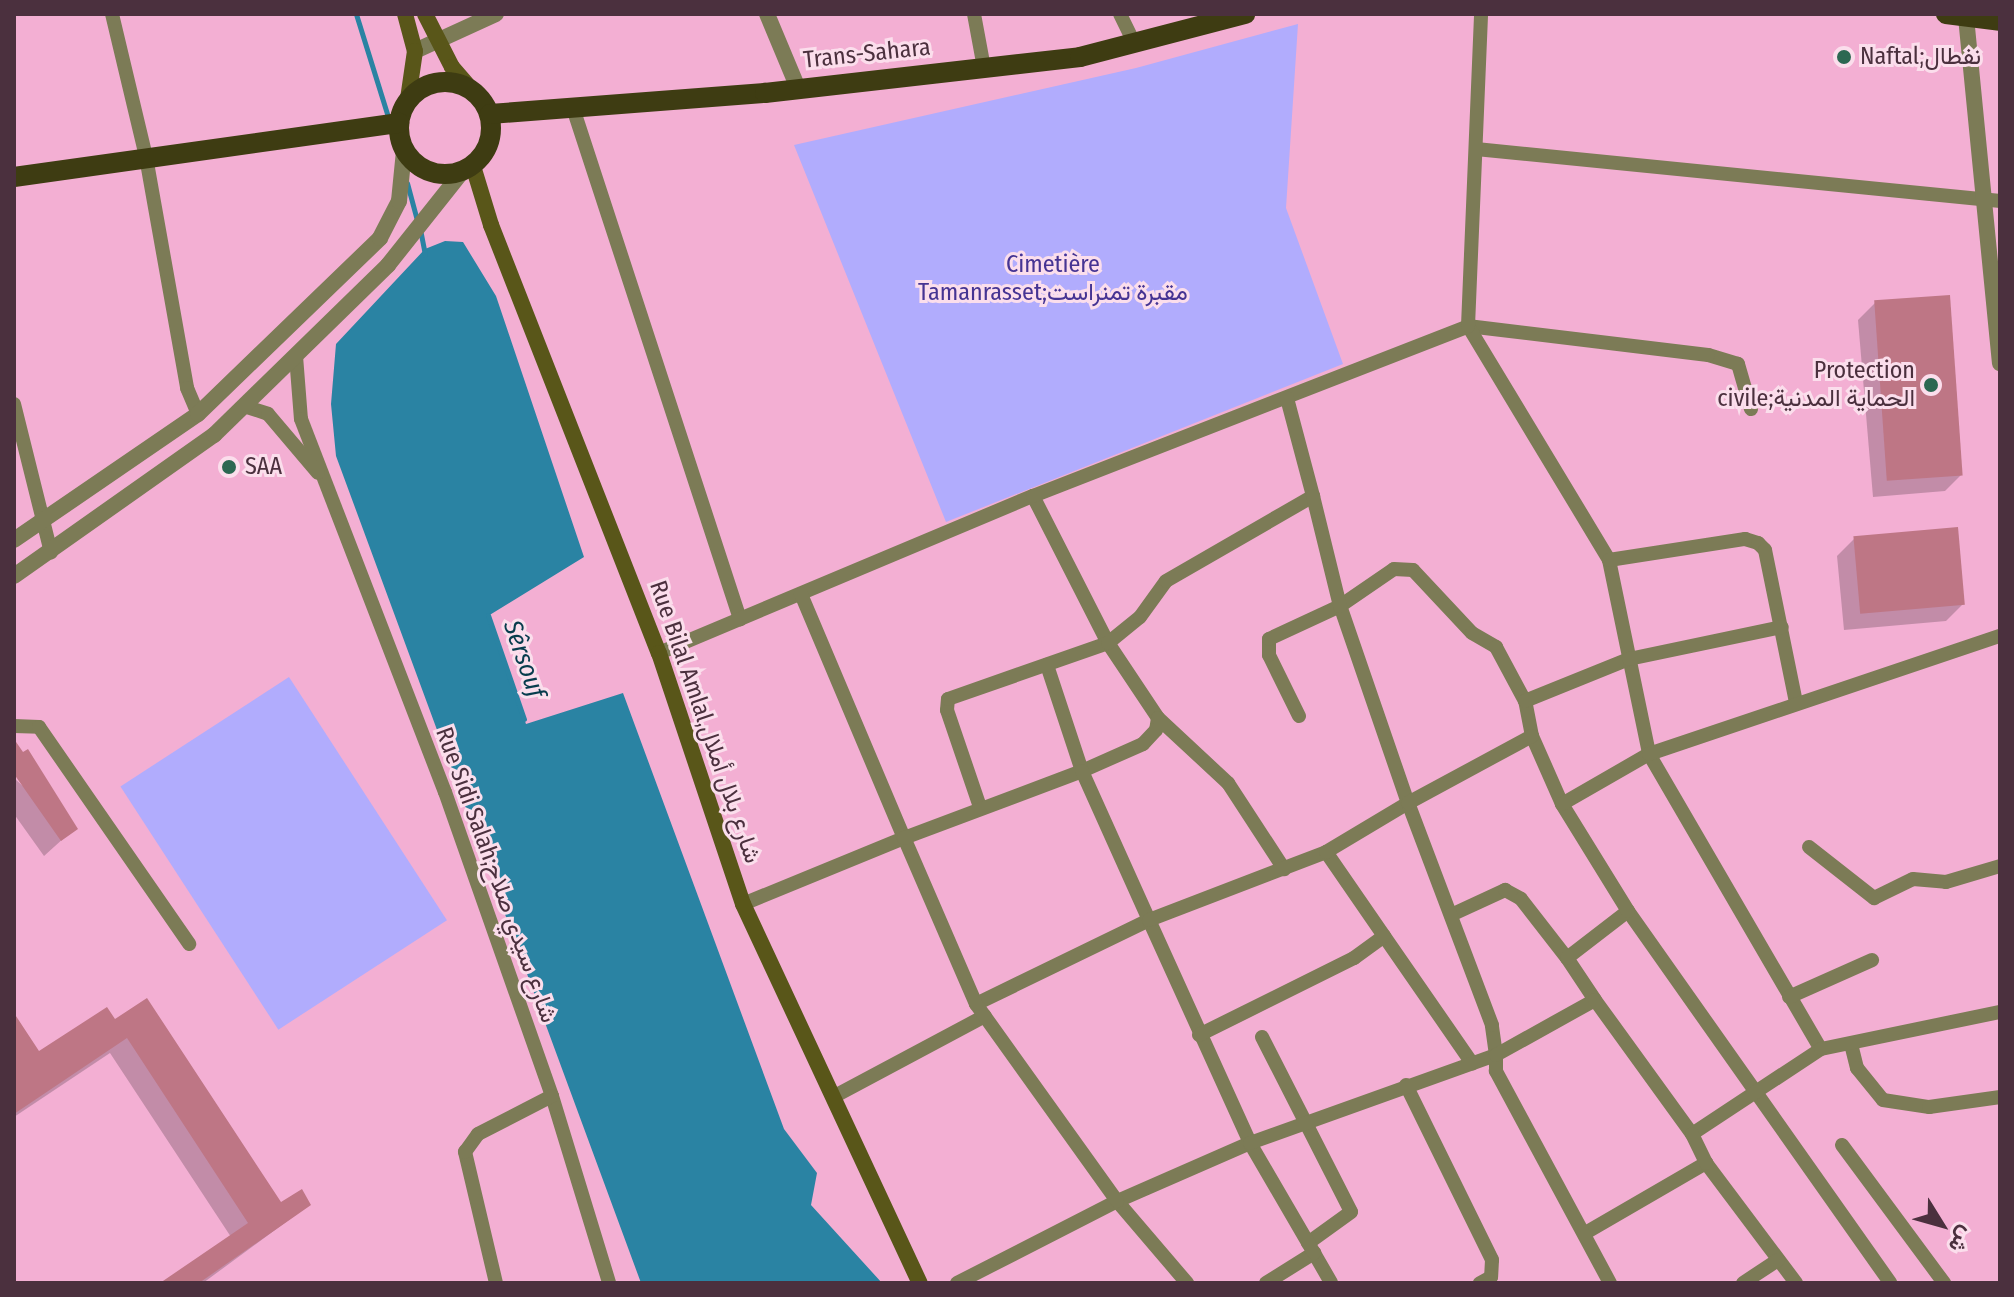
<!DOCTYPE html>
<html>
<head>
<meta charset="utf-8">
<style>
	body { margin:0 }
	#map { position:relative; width:2014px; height:1297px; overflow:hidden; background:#f3afd3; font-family:"Fira Sans Condensed",Vazirmatn,sans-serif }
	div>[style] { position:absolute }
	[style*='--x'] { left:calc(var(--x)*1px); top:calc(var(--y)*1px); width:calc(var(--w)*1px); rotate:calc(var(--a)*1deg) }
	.green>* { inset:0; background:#b1acfd; transform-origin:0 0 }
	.water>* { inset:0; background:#2a83a3 }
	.shadow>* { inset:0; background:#0003 }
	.stream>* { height:5px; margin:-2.5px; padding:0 2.5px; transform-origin:2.5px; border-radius:2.5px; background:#2a83a3 }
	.building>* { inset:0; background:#be7685; transform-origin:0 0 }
	.minor>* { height:14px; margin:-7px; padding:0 7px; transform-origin:7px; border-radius:7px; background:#7c7b56 }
	.tertiary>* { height:16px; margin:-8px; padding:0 8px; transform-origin:8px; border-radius:8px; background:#7c7b56 }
	.secondary>* { height:16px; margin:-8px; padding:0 8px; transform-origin:8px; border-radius:8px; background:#595619 }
	.primary>* { height:20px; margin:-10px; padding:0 10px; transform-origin:10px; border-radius:10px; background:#3e3c12 }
	.primary>.ring { margin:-10px; padding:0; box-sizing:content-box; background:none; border:20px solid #3e3c12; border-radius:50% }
	.dots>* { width:22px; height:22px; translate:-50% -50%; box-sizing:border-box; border:4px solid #fbdeec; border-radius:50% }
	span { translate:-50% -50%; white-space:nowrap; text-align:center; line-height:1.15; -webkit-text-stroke:6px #fbdeec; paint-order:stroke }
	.street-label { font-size:24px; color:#4b303e }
	.poi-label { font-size:24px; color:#4b303e }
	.left { translate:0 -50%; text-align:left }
	.right { translate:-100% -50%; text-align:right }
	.park-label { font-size:24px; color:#463493 }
	.water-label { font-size:26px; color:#073c4d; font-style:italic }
	.frame { position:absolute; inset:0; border:16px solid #4b303e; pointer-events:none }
	.north { position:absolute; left:1902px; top:1185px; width:80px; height:80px; -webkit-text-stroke:6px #fbdeec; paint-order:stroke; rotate:127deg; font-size:22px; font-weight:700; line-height:32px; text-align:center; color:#4b303e }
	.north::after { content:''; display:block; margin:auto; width:28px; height:36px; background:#4b303e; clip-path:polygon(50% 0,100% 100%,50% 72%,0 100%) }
</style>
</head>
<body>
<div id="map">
	<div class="green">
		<i style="clip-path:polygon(1298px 24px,1286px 208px,1343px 364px,946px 522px,794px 145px,1136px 68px)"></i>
		<i style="left:289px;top:677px;width:290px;height:201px;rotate:57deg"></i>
	</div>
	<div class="water">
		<i style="clip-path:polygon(445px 241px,463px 242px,496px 296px,584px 557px,488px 616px,526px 724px,623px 693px,784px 1129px,817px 1173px,811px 1205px,882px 1283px,641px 1283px,336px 456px,331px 404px,336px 344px,425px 249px)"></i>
	</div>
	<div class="shadow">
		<i style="clip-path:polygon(1875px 303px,1962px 474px,1945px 491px,1873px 497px,1858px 320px)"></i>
		<i style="clip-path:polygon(1854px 539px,1963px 604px,1946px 621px,1844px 630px,1837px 556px)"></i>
		<i style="clip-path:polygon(14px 743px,75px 828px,44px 856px,14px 814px,14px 778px,26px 789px,14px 771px)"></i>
		<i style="clip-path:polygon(14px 1017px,38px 1054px,115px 1022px,281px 1205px,309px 1205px,203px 1283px,164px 1283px,231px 1237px,110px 1053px,14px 1117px)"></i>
	</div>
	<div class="stream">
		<i style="--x:356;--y:14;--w:111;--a:72.7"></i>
		<i style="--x:391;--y:129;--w:26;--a:72"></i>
		<i style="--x:407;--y:183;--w:38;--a:75"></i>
		<i style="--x:420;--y:229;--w:26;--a:79"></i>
		<i style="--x:488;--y:615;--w:110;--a:70.9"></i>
	</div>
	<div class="building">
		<i style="left:1950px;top:295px;width:181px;height:76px;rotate:86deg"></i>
		<i style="left:1958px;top:527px;width:78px;height:105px;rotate:85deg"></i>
		<i style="clip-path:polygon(14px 739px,23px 752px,28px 749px,78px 829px,61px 841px,14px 774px)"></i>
		<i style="clip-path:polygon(147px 998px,281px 1202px,302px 1189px,311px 1205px,199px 1283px,160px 1283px,248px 1223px,127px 1038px,14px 1114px,14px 1013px,39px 1051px,107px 1007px,115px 1019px)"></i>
	</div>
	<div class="minor">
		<i style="--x:112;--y:14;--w:147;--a:76.6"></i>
		<i style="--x:146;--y:157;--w:235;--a:79.9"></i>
		<i style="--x:187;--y:388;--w:28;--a:67"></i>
		<i style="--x:974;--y:14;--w:55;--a:79.5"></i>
		<i style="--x:1120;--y:14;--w:32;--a:64"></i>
		<i style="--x:573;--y:108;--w:538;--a:71.9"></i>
		<i style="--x:1476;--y:149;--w:527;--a:5.67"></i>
		<i style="--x:296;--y:356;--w:63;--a:85.5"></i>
		<i style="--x:301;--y:419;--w:400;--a:68.9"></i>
		<i style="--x:445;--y:792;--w:322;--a:70.6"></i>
		<i style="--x:552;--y:1096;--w:195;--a:73"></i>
		<i style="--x:14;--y:404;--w:153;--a:76"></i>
		<i style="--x:244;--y:406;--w:25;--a:18"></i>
		<i style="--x:268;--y:414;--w:77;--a:49.7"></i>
		<i style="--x:1751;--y:409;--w:47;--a:-106.1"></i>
		<i style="--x:1738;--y:364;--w:31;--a:-163"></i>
		<i style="--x:1708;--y:355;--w:242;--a:-173.1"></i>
		<i style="--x:1468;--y:326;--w:273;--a:58.9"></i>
		<i style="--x:1609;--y:560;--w:198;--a:78.3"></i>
		<i style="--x:1649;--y:754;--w:341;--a:59.8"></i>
		<i style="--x:1033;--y:496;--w:165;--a:63"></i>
		<i style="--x:1108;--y:643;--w:90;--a:56.3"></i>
		<i style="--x:1158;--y:718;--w:12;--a:99"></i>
		<i style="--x:1156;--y:730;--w:19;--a:133"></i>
		<i style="--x:1143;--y:744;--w:67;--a:156.1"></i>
		<i style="--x:1082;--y:771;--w:112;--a:-108.3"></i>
		<i style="--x:1609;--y:560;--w:138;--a:-8.8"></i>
		<i style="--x:1745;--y:539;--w:14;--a:17"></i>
		<i style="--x:1758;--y:543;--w:10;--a:45"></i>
		<i style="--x:1765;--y:550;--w:155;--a:78.5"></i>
		<i style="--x:659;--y:653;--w:406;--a:-22.8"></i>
		<i style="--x:1033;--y:496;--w:467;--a:-21.3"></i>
		<i style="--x:1468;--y:326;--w:312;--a:-87.6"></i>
		<i style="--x:1299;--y:716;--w:68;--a:-116.2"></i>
		<i style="--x:1269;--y:655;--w:16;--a:-90"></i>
		<i style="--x:1269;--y:639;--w:78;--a:-24.9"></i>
		<i style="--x:1340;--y:606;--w:65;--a:-34.4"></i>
		<i style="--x:1394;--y:569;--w:19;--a:3"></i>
		<i style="--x:1413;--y:570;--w:86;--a:46.9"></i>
		<i style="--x:1472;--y:633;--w:28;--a:30"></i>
		<i style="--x:1496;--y:647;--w:61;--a:61.8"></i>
		<i style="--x:1158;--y:718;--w:96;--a:42.9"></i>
		<i style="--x:1228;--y:783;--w:103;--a:56.9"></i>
		<i style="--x:14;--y:726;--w:25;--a:2"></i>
		<i style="--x:39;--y:727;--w:264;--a:55.3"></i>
		<i style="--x:1562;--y:804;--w:74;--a:-113.8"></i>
		<i style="--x:1532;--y:736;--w:36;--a:-101"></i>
		<i style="--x:1525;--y:701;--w:112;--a:-22"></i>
		<i style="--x:1629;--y:659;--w:156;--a:-11.8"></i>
		<i style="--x:980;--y:807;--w:102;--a:-108.8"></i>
		<i style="--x:947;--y:710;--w:11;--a:-85"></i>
		<i style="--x:948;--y:699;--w:170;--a:-19.3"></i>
		<i style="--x:1108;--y:643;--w:41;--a:-39.1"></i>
		<i style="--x:1140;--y:617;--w:44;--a:-54.2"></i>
		<i style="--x:1166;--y:581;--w:170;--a:-30"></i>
		<i style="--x:1313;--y:496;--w:101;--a:-104.9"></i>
		<i style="--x:1809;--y:847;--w:83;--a:38.1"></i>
		<i style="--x:1874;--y:898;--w:43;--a:-26"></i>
		<i style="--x:1913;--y:879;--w:33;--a:5"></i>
		<i style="--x:1946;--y:882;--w:56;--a:-16.5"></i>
		<i style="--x:743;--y:904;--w:174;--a:-22.3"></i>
		<i style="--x:904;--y:838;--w:265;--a:-112.9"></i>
		<i style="--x:1628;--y:911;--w:455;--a:54.8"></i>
		<i style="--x:1451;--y:915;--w:60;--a:-24.8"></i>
		<i style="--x:1505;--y:890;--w:18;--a:29"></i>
		<i style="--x:1521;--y:899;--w:75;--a:52.1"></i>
		<i style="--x:1384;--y:936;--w:155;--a:55.3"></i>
		<i style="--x:1789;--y:997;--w:91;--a:-24"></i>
		<i style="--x:1595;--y:1000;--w:50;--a:-123.7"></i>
		<i style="--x:1567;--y:958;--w:77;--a:-37.6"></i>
		<i style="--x:1628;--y:911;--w:126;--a:-121.7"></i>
		<i style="--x:1562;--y:804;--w:100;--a:-29.9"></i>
		<i style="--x:1649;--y:754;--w:370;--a:-18.6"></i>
		<i style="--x:976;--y:1004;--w:192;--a:-25.9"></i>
		<i style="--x:1149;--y:920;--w:245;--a:65.6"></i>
		<i style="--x:1250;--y:1143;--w:145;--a:156.4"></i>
		<i style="--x:1117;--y:1201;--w:108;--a:49.5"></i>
		<i style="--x:1199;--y:1035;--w:173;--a:-26.4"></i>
		<i style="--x:1354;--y:958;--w:37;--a:-36"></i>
		<i style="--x:1384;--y:936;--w:102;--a:-124.6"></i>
		<i style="--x:1262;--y:1037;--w:196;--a:63"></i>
		<i style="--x:1351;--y:1212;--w:53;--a:144.2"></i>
		<i style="--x:1851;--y:1044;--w:25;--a:76"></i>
		<i style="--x:1857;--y:1068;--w:41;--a:50.9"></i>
		<i style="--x:1883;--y:1100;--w:47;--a:8.7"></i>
		<i style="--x:1929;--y:1107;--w:72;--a:-8"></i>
		<i style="--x:1406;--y:1085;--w:195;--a:63.8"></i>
		<i style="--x:1492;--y:1260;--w:17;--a:93"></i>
		<i style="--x:1491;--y:1277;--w:13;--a:151"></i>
		<i style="--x:833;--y:1097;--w:172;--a:-28.1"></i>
		<i style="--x:1692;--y:1134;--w:154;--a:-33.4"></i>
		<i style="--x:1821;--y:1049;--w:183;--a:-11.7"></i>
		<i style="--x:1842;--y:1145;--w:172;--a:53.5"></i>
		<i style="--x:1587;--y:1232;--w:138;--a:-30.1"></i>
		<i style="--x:1706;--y:1163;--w:150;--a:53.1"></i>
		<i style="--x:1314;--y:1253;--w:34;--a:60"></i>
		<i style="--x:496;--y:1283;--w:135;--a:-103.3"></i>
		<i style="--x:465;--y:1152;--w:22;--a:-54"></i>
		<i style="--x:478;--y:1134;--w:83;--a:-27.2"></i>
		<i style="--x:957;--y:1283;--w:180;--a:-27.1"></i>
		<i style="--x:1117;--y:1201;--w:242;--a:-125.6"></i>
		<i style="--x:976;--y:1004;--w:181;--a:-113.4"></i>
		<i style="--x:904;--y:838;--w:190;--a:-20.6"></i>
		<i style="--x:1082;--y:771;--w:163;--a:65.8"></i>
		<i style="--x:1149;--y:920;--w:190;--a:-21"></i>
		<i style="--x:1326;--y:852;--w:96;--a:-30.9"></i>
		<i style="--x:1408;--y:803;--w:208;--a:-109"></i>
		<i style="--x:1340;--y:606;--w:113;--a:-103.8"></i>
		<i style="--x:1266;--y:1283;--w:57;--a:-32"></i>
		<i style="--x:1314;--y:1253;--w:127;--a:-120.2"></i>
		<i style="--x:1250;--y:1143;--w:261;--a:-19.7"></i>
		<i style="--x:1496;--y:1055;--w:30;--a:-98"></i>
		<i style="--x:1492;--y:1025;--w:237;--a:-110.7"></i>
		<i style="--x:1408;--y:803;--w:141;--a:-28.4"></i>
		<i style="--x:1610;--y:1283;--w:241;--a:-118.3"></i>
		<i style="--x:1496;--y:1071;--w:16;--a:-90"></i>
		<i style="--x:1496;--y:1055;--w:113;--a:-29.1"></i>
		<i style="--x:1595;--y:1000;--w:165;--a:54.1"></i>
		<i style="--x:1692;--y:1134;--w:32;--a:64"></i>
		<i style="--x:1743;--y:1283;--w:42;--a:-33.3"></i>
	</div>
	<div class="tertiary">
		<i style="--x:767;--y:14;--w:80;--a:67.3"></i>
		<i style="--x:1966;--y:17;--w:348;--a:84.4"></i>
		<i style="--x:415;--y:51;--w:89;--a:-24.6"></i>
		<i style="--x:14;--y:540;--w:223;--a:-34.4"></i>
		<i style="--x:198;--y:414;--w:253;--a:-44"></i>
		<i style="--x:380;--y:238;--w:42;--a:-62.8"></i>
		<i style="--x:399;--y:201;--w:50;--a:-84.3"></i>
		<i style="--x:14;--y:576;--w:245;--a:-35.2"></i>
		<i style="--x:214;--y:435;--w:243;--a:-44.3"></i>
		<i style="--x:388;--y:265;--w:119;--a:-51.5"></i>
	</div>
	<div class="secondary">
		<i style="--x:405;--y:14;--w:38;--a:75"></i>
		<i style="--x:415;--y:51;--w:49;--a:98.3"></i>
		<i style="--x:425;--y:14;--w:59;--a:63"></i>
		<i style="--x:452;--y:67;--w:32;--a:49"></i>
		<i style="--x:473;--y:166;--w:62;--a:73"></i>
		<i style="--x:491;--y:225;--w:460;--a:68.6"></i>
		<i style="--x:659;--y:653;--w:265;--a:71.5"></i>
		<i style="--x:743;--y:904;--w:418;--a:65"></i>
	</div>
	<div class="primary">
		<i style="--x:1946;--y:14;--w:54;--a:7.4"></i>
		<i class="ring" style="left:399px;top:82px;width:72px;height:72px"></i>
		<i style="--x:490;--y:114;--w:276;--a:-4.4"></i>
		<i style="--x:765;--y:93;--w:317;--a:-6.5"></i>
		<i style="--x:1080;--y:57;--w:171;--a:-14.6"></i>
		<i style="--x:14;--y:177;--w:389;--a:-8"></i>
	</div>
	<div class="dots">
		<i style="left:1844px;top:57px;background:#2c6852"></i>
		<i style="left:1931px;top:385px;background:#2c6852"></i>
		<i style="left:229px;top:467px;background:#2c6852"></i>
	</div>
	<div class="street-label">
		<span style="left:867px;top:54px;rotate:-6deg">Trans-Sahara</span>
		<span style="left:705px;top:722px;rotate:71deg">Rue Bilal Amlal,شارع بلال أملال</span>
		<span style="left:496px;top:875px;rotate:70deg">Rue Sidi Salah;شارع سيدي صلاح</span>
	</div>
	<div class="poi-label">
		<span class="left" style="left:1860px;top:57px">Naftal;نفطال</span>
		<span class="right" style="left:1915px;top:385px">Protection<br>civile;الحماية المدنية</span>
		<span class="left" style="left:245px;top:467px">SAA</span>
	</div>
	<div class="park-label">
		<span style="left:1053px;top:279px">Cimetière<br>Tamanrasset;مقبرة تمنراست</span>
	</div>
	<div class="water-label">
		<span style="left:524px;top:659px;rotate:71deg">Sêrsouf</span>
	</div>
	<div class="frame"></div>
	<div class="north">ش</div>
</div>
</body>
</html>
